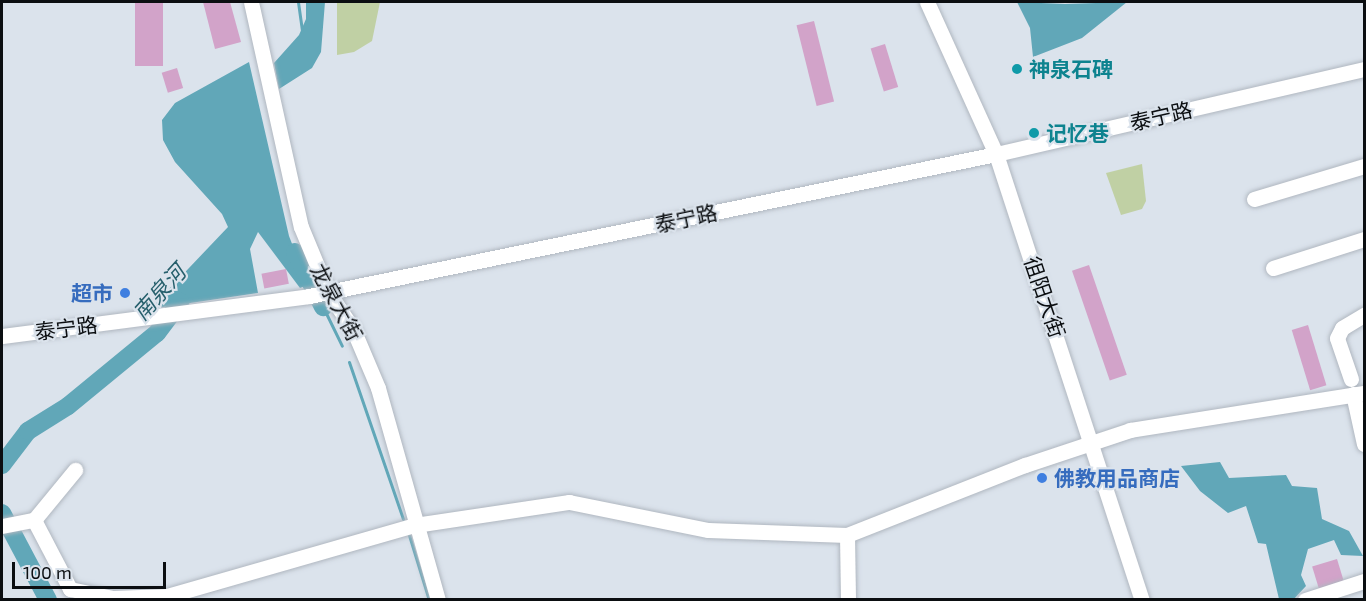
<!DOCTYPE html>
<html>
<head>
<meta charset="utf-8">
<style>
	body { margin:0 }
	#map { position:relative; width:1366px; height:601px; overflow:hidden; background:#dbe3ec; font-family:"Exo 2","Noto Sans SC",sans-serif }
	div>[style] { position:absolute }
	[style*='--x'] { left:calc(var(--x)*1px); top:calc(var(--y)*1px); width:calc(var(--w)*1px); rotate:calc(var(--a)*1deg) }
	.green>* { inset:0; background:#c0d0a4 }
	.water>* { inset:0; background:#61a7b8 }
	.stream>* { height:3px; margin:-1.5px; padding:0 1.5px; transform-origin:1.5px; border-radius:1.5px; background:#61a7b8 }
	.river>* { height:18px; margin:-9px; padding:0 9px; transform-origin:9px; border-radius:9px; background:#61a7b8 }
	.building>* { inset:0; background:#d2a3c9; transform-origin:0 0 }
	.roads { filter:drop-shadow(0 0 2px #b0b7c0) drop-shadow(0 0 2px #b0b7c0) }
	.minor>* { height:15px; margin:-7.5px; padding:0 7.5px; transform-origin:7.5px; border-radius:7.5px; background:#fff }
	.dots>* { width:16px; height:16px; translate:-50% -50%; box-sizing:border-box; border:3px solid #dbe3ec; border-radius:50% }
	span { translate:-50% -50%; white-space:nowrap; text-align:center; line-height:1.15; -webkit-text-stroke:4.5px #dbe3ec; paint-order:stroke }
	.culture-label { font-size:21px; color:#0d838f; font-weight:700 }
	.left { translate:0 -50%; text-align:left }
	.street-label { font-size:21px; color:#0b0e11 }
	.shop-label { font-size:21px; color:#366cbe; font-weight:700 }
	.right { translate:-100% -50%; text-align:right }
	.water-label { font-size:22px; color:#265f6c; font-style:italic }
	.frame { position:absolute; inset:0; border:3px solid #0b0e11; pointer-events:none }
	.scale { position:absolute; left:12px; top:562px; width:154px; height:27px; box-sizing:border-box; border:3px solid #0b0e11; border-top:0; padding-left:8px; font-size:18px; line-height:21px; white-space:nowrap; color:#0b0e11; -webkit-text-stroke:4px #dbe3ec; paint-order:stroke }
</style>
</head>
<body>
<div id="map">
	<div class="green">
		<i style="clip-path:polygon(337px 2px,380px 2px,372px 41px,354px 52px,337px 55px)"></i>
		<i style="clip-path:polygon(1142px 164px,1146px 201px,1142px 209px,1121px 215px,1106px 173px)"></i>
	</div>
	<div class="water">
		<i style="clip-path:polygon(306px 2px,325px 2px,321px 52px,312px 68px,279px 89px,274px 63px,299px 35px,306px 19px)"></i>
		<i style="clip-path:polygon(1017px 2px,1065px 4px,1127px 2px,1082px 38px,1033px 57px,1030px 28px)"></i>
		<i style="clip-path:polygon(249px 62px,289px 236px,308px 285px,300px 288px,258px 232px,250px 249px,258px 293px,150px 309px,228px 227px,222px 214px,175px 162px,163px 140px,162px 120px,175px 103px)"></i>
		<i style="clip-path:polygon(1220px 462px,1229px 478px,1286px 475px,1292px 486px,1317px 488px,1322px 519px,1349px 531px,1363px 556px,1341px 555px,1334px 540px,1308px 549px,1301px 575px,1306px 586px,1294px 599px,1279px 599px,1266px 544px,1258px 543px,1246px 506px,1228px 513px,1200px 491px,1181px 466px)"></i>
	</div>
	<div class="stream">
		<i style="--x:298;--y:2;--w:30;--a:82"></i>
		<i style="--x:1037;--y:64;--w:4;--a:76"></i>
		<i style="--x:323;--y:307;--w:43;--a:64"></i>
		<i style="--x:349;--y:362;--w:166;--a:71"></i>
		<i style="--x:409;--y:535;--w:68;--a:72.9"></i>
	</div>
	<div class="river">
		<i style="--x:295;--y:252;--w:62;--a:63"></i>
		<i style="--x:2;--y:465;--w:43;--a:-52.6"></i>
		<i style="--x:28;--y:431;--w:47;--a:-32"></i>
		<i style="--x:68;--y:406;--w:115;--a:-39.4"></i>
		<i style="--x:157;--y:333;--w:39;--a:-53"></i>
		<i style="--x:2;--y:513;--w:98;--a:62.1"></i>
	</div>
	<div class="building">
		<i style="left:135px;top:2px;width:28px;height:64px"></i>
		<i style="clip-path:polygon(203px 2px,230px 2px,241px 42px,215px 49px)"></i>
		<i style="left:814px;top:21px;width:83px;height:18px;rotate:76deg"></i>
		<i style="left:885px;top:44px;width:45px;height:15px;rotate:73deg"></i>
		<i style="left:177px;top:68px;width:21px;height:16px;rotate:73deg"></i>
		<i style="left:1089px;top:265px;width:116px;height:18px;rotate:71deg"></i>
		<i style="left:286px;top:269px;width:15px;height:25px;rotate:79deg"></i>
		<i style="left:1308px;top:325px;width:63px;height:17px;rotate:73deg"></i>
		<i style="left:1337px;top:559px;width:24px;height:26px;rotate:73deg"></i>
	</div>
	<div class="roads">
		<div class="minor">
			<i style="--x:251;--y:2;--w:230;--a:77.5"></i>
			<i style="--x:301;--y:227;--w:70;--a:67.4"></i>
			<i style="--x:328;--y:292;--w:45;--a:56"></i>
			<i style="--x:353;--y:329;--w:64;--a:67"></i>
			<i style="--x:378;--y:388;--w:220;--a:74.2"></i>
			<i style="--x:927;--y:2;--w:167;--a:65.6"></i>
			<i style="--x:996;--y:154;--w:469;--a:71.9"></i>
			<i style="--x:1254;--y:199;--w:115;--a:-16.7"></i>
			<i style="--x:1273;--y:268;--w:96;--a:-17.7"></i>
			<i style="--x:2;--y:336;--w:310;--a:-7.4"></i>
			<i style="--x:309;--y:296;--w:702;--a:-11.68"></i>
			<i style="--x:996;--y:154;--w:378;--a:-13"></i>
			<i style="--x:1351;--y:379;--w:43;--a:-108.9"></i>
			<i style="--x:1337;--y:338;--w:11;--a:-63"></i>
			<i style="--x:1342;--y:328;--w:26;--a:-31"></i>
			<i style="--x:1353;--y:394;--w:51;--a:77.6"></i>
			<i style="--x:34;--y:520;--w:78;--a:62.4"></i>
			<i style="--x:70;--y:589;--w:44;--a:11.8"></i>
			<i style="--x:113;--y:598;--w:54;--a:-2.1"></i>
			<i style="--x:167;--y:596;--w:258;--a:-16"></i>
			<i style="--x:415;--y:525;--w:156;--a:-8.5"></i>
			<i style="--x:569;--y:502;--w:142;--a:11.4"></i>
			<i style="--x:708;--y:530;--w:139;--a:2.1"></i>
			<i style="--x:847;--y:535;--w:191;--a:-21.5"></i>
			<i style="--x:1025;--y:465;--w:111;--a:-18.4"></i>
			<i style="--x:1130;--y:430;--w:237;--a:-9"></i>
			<i style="--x:2;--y:526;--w:33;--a:-11"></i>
			<i style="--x:34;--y:520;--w:65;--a:-50.6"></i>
			<i style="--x:847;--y:535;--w:65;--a:89.1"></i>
			<i style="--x:1305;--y:600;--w:62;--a:-17.9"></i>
		</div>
	</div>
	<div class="dots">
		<i style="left:1017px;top:69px;background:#0f9aa8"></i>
		<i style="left:1034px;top:133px;background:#0f9aa8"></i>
		<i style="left:125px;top:293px;background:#3f7fe0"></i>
		<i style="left:1042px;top:478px;background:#3f7fe0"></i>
	</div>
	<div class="culture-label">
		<span class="left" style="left:1029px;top:69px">神泉石碑</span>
		<span class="left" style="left:1046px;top:133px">记忆巷</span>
	</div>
	<div class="street-label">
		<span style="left:1161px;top:116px;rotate:-13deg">泰宁路</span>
		<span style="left:686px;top:218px;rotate:-12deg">泰宁路</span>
		<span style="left:1045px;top:297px;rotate:71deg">徂阳大街</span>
		<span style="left:337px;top:302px;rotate:62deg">龙泉大街</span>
		<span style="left:66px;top:328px;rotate:-7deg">泰宁路</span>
	</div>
	<div class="shop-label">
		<span class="right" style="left:113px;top:293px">超市</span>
		<span class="left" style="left:1054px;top:478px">佛教用品商店</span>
	</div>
	<div class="water-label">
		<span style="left:159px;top:292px;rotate:-48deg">南泉河</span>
	</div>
	<div class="frame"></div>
	<div class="scale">100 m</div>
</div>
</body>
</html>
